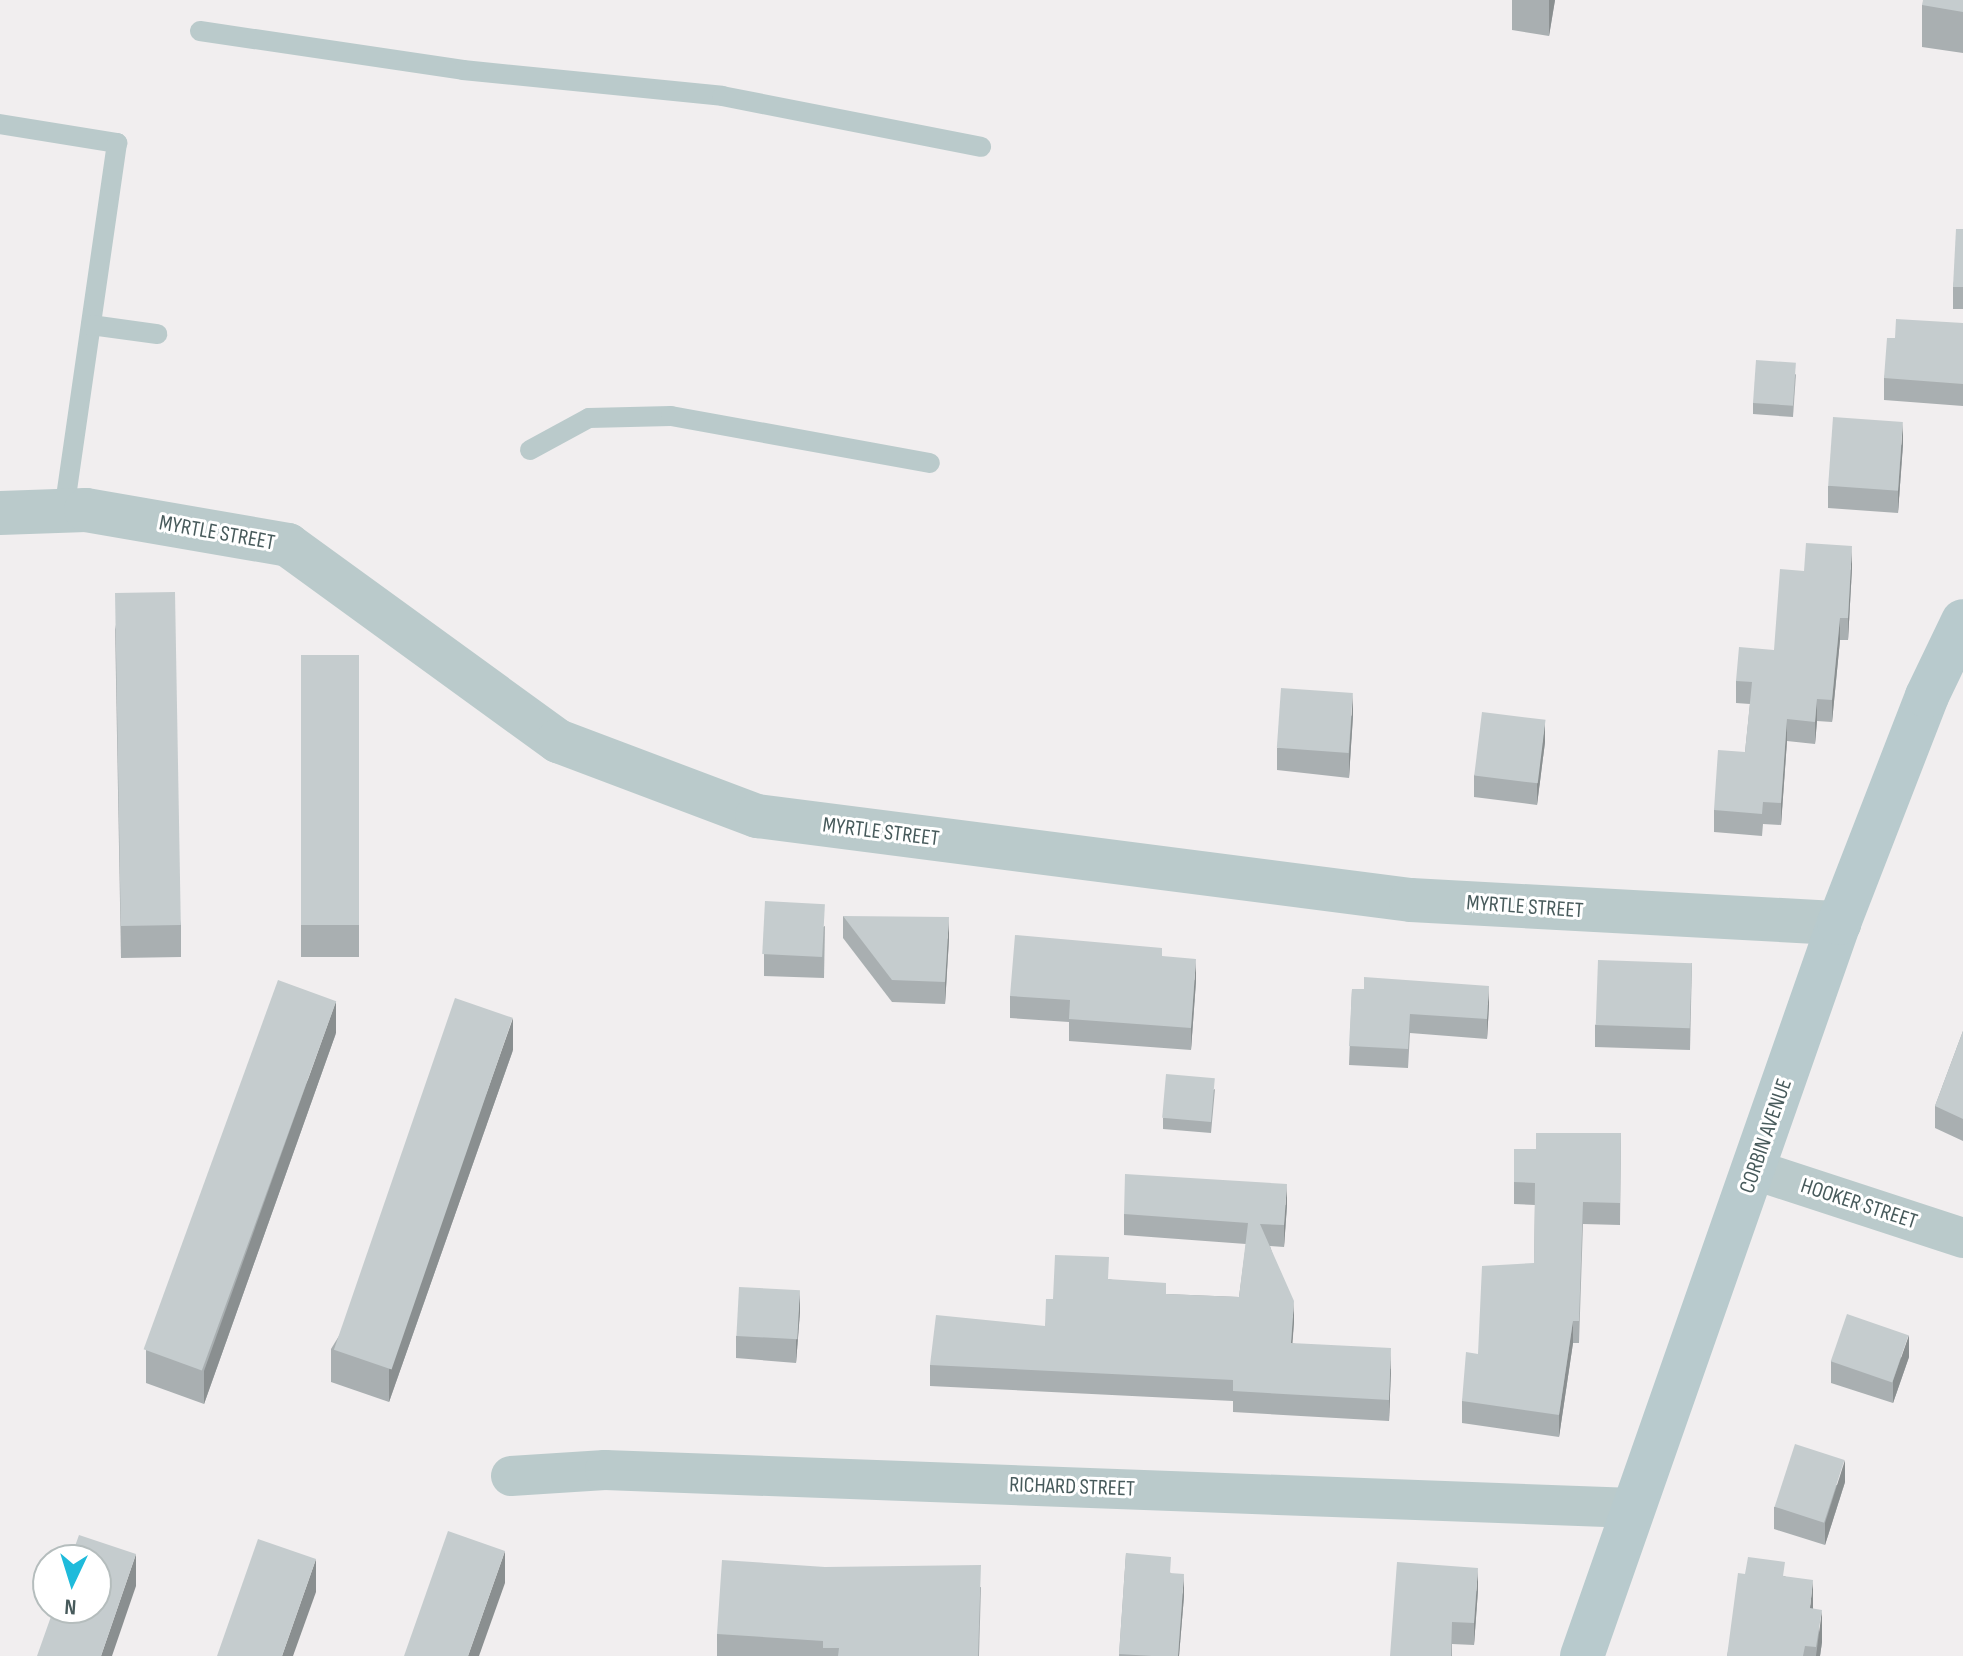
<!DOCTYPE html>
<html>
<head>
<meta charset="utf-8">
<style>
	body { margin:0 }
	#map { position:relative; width:1963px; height:1656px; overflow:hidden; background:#f1eeef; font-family:"Sofia Sans Condensed",sans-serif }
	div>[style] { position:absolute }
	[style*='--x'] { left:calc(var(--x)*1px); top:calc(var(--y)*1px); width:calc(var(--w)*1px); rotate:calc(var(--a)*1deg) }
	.service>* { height:20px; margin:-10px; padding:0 10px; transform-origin:10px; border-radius:10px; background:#bacacb }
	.minor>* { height:40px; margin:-20px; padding:0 20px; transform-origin:20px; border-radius:20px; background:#bacacb }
	.tertiary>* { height:44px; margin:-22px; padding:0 22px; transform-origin:22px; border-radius:22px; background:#bacacb }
	.secondary>* { height:44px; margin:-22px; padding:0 22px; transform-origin:22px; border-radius:22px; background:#b8cacd }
	.wall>* { inset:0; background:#a9afb1; transform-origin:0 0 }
	.shaded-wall>* { inset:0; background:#8a8f90 }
	.building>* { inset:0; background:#c5ccce; transform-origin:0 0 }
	span { translate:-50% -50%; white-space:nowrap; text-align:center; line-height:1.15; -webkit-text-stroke:6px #fff; paint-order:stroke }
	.street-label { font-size:22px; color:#475a5b }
	.north { position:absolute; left:32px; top:1544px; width:80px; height:80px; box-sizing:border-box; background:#fff; border:2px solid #b5bdbd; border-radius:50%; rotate:184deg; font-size:22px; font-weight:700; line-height:32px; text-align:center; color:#475a5b }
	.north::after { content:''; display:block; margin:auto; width:28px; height:36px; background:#1fbbdb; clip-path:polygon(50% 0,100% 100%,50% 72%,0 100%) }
</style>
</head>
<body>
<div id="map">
	<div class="service">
		<i style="--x:200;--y:31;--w:266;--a:8.4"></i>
		<i style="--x:463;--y:70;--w:260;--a:5.7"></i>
		<i style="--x:722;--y:96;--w:264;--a:11.1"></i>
		<i style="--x:0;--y:124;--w:119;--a:9.2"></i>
		<i style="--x:117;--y:143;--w:374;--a:98.2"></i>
		<i style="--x:91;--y:325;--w:67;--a:7.8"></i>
		<i style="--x:530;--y:450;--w:67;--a:-28.5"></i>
		<i style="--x:589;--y:418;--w:82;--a:-1.4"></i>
		<i style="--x:671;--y:416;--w:263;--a:10.3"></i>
	</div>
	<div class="minor">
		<i style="--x:1755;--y:1170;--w:219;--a:18.1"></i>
		<i style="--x:511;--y:1476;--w:94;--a:-3.7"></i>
		<i style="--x:605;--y:1470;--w:1029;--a:2.12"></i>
	</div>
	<div class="tertiary">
		<i style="--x:0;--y:513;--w:86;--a:-2"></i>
		<i style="--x:86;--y:510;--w:205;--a:9.8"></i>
		<i style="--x:288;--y:545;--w:334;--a:36"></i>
		<i style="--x:558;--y:741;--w:213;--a:20.7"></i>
		<i style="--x:757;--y:816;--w:659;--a:7.32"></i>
		<i style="--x:1411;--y:900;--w:429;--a:3.1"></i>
	</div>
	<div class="secondary">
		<i style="--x:1582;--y:1656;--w:777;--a:-70.68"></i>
		<i style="--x:1839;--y:923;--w:243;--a:-68.8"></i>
		<i style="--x:1927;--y:696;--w:83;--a:-64.4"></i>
	</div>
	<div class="wall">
		<i style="clip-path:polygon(1512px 0,1555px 0,1549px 36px,1512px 30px)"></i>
		<i style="clip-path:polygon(1963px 0,1963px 53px,1922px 47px,1922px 5px)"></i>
		<i style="clip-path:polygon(1963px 229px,1963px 309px,1953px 309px,1953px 287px)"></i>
		<i style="clip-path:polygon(1963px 323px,1963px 406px,1884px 400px,1884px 378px,1895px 338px)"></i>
		<i style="clip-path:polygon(1796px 374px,1793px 417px,1753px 414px,1753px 403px)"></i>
		<i style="clip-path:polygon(1903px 444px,1898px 513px,1828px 508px,1828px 486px)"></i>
		<i style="clip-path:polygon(1852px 568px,1848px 640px,1840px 640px,1832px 722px,1817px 721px,1815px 744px,1787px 741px,1781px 825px,1763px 824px,1762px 836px,1714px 832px,1714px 810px,1745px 752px,1750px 704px,1736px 703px,1736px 681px,1774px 650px)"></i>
		<i style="clip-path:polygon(115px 625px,181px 925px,181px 957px,121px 958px)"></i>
		<i style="left:301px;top:655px;width:58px;height:302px"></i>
		<i style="clip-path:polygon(1353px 715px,1349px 778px,1277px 770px,1277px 748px)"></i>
		<i style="clip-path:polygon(1545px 742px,1537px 805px,1474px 797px,1474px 775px)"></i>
		<i style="clip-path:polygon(843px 916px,949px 939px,945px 1004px,892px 1002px,843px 938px)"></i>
		<i style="clip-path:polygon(825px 926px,824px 978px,764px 976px,764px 954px)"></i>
		<i style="clip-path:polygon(1162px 956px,1196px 981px,1191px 1050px,1069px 1041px,1069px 1022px,1010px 1018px,1010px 996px)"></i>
		<i style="clip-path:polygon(1692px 963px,1690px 1050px,1595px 1047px,1595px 1025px)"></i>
		<i style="clip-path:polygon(1352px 989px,1489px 1005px,1487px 1039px,1410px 1033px,1408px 1068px,1349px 1065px)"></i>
		<i style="clip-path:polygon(1963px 1031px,1963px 1141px,1935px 1128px,1935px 1106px)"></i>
		<i style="clip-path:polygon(336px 1033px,204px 1404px,146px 1383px,146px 1350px)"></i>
		<i style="clip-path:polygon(513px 1050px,389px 1402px,331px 1382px,331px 1349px)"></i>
		<i style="clip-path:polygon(1215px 1089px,1211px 1133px,1163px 1129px,1163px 1118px)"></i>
		<i style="clip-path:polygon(1621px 1133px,1620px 1225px,1583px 1224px,1579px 1343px,1573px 1343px,1559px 1437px,1462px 1423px,1462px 1401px,1478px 1354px,1534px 1263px,1535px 1205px,1514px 1204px,1514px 1149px,1536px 1149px)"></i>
		<i style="clip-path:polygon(1287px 1205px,1284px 1247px,1270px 1246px,1294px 1322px,1292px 1343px,1391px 1369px,1389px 1421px,1233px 1412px,1233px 1401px,930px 1386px,930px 1365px,1045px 1326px,1053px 1299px,1109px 1279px,1166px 1294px,1239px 1297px,1246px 1244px,1124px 1235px,1124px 1214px)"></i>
		<i style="clip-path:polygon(800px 1312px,796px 1363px,736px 1358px,736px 1336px)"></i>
		<i style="clip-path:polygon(1909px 1357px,1893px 1403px,1831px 1383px,1831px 1361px)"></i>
		<i style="clip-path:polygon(1845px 1482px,1825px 1545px,1774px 1529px,1774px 1507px)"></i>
		<i style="clip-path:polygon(1126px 1553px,1171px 1573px,1184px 1596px,1179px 1656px,1119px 1656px)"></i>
		<i style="clip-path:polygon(1745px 1574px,1785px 1576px,1813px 1608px,1822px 1642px,1820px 1656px,1727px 1656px)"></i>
		<i style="clip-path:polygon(981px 1587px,979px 1656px,717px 1656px,717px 1634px)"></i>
		<i style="clip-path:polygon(1478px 1590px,1474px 1645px,1452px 1644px,1452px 1656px,1390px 1656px)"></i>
	</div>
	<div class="shaded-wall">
		<i style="clip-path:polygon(1549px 0,1555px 0,1549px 36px)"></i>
		<i style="clip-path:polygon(1903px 422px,1903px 444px,1898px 513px,1898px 491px)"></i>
		<i style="clip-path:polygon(1852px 546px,1852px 568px,1848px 640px,1848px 618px)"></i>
		<i style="clip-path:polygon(1840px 618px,1840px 640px,1832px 722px,1832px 700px)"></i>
		<i style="clip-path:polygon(1353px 693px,1353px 715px,1349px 778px,1349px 756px)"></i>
		<i style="clip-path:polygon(1817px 699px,1817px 721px,1815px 744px,1815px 722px)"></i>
		<i style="clip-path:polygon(1787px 719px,1787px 741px,1781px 825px,1781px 803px)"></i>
		<i style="clip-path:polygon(1545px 720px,1545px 742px,1537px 805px,1537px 783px)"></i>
		<i style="clip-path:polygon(949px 917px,949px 939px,945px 1004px,945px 982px)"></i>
		<i style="clip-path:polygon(1196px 959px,1196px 981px,1191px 1050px,1191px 1028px)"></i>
		<i style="clip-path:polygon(1489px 986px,1489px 1005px,1487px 1039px,1487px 1019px)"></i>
		<i style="clip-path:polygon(336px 1001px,336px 1033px,204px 1404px,204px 1371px)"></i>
		<i style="clip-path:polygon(513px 1018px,513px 1050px,389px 1402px,389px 1370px)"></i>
		<i style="clip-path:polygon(1287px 1184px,1287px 1205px,1284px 1247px,1284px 1225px)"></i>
		<i style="clip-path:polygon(800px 1290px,800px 1312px,796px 1363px,796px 1341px)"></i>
		<i style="clip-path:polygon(1294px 1301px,1294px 1322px,1291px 1364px,1291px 1343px)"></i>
		<i style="clip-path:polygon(1573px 1321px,1573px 1343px,1559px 1437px,1559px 1415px)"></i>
		<i style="clip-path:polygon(1909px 1335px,1909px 1357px,1893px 1403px,1893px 1381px)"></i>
		<i style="clip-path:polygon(1391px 1348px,1391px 1369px,1389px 1421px,1389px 1400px)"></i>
		<i style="clip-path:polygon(1845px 1460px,1845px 1482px,1825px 1545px,1825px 1523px)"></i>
		<i style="clip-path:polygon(505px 1551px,505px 1583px,479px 1656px,468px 1656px)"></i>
		<i style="clip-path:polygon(136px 1554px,136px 1586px,112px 1656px,101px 1656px)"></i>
		<i style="clip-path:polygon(316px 1559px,316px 1592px,293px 1656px,282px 1656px)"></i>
		<i style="clip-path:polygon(1478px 1568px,1478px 1590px,1474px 1645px,1474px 1623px)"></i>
		<i style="clip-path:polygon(1184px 1574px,1184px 1596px,1179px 1656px,1178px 1656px)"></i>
		<i style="clip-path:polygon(1813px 1580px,1813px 1612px,1810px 1608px)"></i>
		<i style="clip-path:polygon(1822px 1610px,1822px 1642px,1820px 1656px,1816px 1656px)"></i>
	</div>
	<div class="building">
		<i style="clip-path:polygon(1923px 0,1963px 0,1963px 12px,1922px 5px)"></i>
		<i style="clip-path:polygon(1956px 229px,1963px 229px,1963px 287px,1953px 287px)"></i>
		<i style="clip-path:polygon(1896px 319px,1963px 323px,1963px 384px,1884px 378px,1887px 338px,1895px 338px)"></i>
		<i style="left:1756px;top:360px;width:40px;height:43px;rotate:4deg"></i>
		<i style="left:1833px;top:417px;width:70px;height:69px;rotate:4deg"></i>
		<i style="clip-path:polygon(1806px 543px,1852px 546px,1848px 618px,1840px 618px,1832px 700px,1817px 699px,1815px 722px,1787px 719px,1781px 803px,1763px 802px,1762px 814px,1714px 810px,1718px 750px,1745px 752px,1752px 682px,1736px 681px,1739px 647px,1774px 650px,1780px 569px,1804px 571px)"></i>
		<i style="left:175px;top:592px;width:333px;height:60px;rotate:89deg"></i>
		<i style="left:301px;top:655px;width:58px;height:270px"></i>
		<i style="left:1281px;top:688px;width:72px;height:60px;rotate:4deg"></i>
		<i style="left:1482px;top:712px;width:64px;height:64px;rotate:7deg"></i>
		<i style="left:765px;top:901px;width:60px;height:53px;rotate:3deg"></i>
		<i style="clip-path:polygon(843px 916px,949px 917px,945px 982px,892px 980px)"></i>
		<i style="clip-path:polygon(1015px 935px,1162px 948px,1162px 956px,1196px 959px,1191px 1028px,1069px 1019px,1070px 1000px,1010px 996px)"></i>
		<i style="left:1598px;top:960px;width:94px;height:65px;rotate:2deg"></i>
		<i style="clip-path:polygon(1364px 977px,1489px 986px,1487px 1019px,1410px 1014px,1408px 1049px,1349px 1046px,1352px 989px,1364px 989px)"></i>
		<i style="left:278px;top:980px;width:62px;height:393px;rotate:20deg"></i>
		<i style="left:455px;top:998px;width:61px;height:372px;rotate:19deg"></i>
		<i style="clip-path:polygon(1963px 1031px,1963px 1119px,1935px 1106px)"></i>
		<i style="left:1166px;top:1074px;width:49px;height:44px;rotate:5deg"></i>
		<i style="clip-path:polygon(1536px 1133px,1621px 1133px,1620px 1203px,1583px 1202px,1579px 1321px,1573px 1321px,1559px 1415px,1462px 1401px,1466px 1352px,1478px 1354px,1482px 1266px,1534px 1263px,1535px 1183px,1514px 1182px,1514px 1149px,1536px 1149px)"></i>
		<i style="clip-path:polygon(1125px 1174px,1287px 1184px,1284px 1225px,1260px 1224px,1294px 1301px,1291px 1343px,1391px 1348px,1389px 1400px,1233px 1391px,1233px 1380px,930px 1365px,936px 1315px,1045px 1326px,1046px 1299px,1053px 1299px,1055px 1255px,1109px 1257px,1108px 1279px,1166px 1283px,1166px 1294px,1239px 1297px,1248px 1223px,1124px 1214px)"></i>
		<i style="left:739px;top:1287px;width:61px;height:49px;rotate:3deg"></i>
		<i style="left:1847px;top:1314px;width:65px;height:50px;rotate:19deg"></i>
		<i style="left:1795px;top:1444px;width:52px;height:66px;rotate:18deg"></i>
		<i style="clip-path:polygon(448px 1531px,505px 1551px,468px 1656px,404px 1656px)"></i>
		<i style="clip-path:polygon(79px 1535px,136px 1554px,101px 1656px,37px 1656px,54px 1608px,96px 1608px,96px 1560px,70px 1560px)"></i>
		<i style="clip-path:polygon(258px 1539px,316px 1559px,282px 1656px,217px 1656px)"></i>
		<i style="clip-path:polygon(1126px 1553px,1171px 1557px,1170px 1573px,1184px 1574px,1178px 1656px,1152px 1656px,1119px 1654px)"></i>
		<i style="clip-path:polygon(1748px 1557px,1785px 1562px,1783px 1576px,1813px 1580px,1810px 1608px,1822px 1610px,1816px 1647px,1805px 1646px,1803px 1656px,1727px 1656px,1738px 1573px,1745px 1574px)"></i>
		<i style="clip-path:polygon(722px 1560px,825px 1567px,981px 1565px,978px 1656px,838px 1656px,839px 1648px,823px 1648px,823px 1641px,717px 1634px)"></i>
		<i style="clip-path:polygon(1397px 1562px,1478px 1568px,1474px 1623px,1452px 1622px,1451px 1656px,1390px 1656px)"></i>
	</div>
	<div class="street-label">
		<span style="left:217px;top:533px;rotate:10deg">MYRTLE STREET</span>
		<span style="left:881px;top:832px;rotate:7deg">MYRTLE STREET</span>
		<span style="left:1525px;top:907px;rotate:4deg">MYRTLE STREET</span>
		<span style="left:1766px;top:1136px;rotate:-71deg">CORBIN AVENUE</span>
		<span style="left:1859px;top:1204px;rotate:18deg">HOOKER STREET</span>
		<span style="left:1072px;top:1487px;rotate:2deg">RICHARD STREET</span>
	</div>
	<div class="north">N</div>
</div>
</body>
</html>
